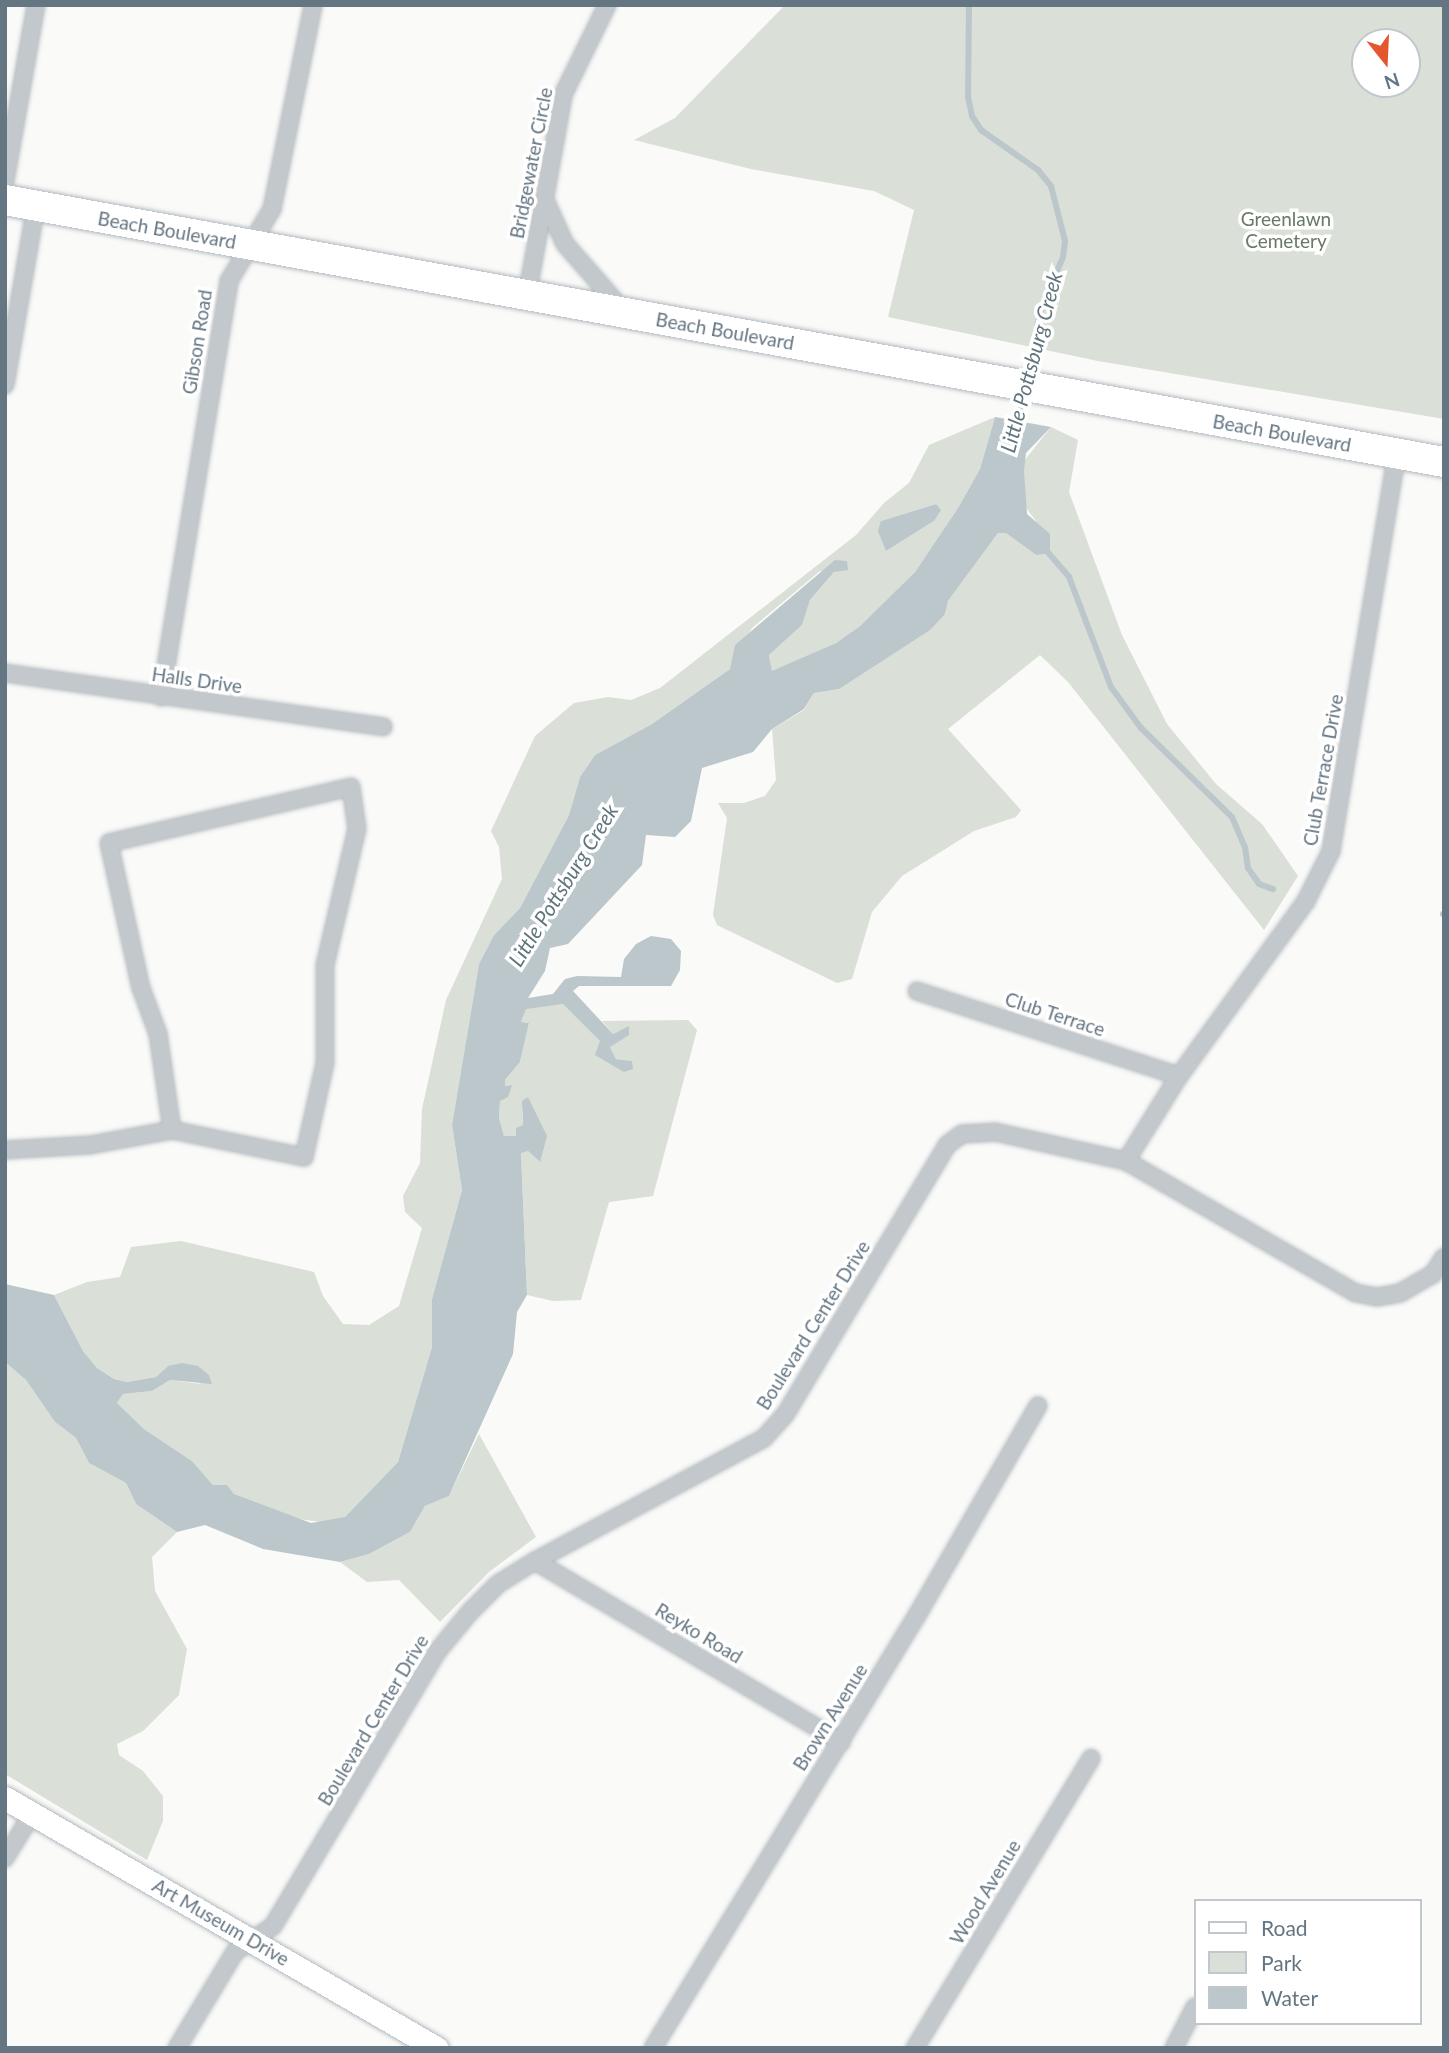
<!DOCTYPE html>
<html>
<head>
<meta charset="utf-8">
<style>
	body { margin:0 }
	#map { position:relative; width:1449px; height:2053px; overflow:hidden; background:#fafaf8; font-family:Lato,sans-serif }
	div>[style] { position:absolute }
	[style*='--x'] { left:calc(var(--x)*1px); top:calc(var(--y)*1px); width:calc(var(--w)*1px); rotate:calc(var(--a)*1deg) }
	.green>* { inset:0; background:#dadfd7 }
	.water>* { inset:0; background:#bbc7cb }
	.stream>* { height:6px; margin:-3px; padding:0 3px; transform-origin:3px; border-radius:3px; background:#bbc7cb }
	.roads { filter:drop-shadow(0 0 2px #b3babf) drop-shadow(0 0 2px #b3babf) }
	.street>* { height:16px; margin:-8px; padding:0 8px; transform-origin:8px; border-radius:8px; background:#c3c8cc }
	.secondary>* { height:23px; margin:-11.5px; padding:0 11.5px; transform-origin:11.5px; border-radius:11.5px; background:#fff }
	.highway>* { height:30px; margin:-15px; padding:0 15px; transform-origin:15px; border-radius:15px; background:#fff }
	span { translate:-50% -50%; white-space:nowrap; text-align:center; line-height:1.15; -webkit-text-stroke:7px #fff; paint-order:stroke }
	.street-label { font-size:19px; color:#657683 }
	.park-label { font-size:19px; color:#687a64 }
	.water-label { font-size:21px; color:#60757c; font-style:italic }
	.frame { position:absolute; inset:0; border:7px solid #657683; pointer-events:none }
	.legend { position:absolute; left:1194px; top:1899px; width:228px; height:126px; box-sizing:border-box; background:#fff; border:2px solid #c1c8cd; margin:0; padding:9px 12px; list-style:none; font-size:21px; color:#657683 }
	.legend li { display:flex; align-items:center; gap:14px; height:35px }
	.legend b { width:35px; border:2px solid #c1c8cd }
	.north { position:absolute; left:1351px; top:28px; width:70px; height:70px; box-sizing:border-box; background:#fff; border:2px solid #c1c8cd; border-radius:50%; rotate:162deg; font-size:19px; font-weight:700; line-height:28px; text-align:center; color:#657683 }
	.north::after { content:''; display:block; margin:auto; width:24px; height:32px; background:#e4572e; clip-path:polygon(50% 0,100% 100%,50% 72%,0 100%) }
</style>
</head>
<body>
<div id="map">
	<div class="green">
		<i style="clip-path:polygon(evenodd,785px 5px,1444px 5px,1444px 419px,1098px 361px,888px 317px,914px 210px,874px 191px,751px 169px,634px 140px,675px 118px,785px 5px,1365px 42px,1407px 42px,1407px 84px,1365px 84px,1365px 42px)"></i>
		<i style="clip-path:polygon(evenodd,995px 417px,980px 469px,958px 508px,915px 572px,860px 626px,836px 643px,772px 672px,769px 655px,802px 625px,810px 600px,834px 572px,820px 571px,752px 628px,730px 669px,652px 724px,595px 755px,580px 777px,569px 815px,520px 908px,494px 935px,479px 964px,452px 1125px,462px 1190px,432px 1299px,432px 1347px,398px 1462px,345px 1517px,328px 1523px,292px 1518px,234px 1494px,227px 1485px,213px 1485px,192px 1461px,144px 1429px,117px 1403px,123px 1394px,152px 1391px,170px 1380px,201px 1384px,168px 1366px,156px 1377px,127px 1382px,114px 1379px,97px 1368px,83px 1351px,54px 1295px,87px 1282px,120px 1277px,131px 1247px,181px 1241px,314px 1272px,323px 1296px,343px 1324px,369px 1325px,399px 1306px,422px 1228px,405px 1212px,403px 1196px,420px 1163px,422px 1109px,446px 1000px,502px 879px,499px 847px,491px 831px,535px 736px,574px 703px,608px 697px,631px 700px,660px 688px,856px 535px,884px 503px,909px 483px,929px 445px,995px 417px,936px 504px,934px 521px,886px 551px,881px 521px,936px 504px)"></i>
		<i style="clip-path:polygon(1051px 427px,1078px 440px,1069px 492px,1122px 635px,1167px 724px,1216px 784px,1262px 824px,1298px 876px,1264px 930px,1068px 682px,1040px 655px,948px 729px,1021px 810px,1016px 817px,974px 831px,902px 876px,872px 912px,852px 979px,837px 983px,717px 925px,713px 915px,727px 818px,718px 803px,744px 803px,765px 796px,776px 780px,772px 729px,804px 710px,814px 693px,839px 689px,945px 614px,948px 601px,998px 533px,1006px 533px,1036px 555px,1036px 521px,1024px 505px,1024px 461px)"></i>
		<i style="clip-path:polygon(563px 1004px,593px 1032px,624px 1072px,632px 1061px,616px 1059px,610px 1047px,628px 1027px,613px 1034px,602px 1021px,688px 1020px,697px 1030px,653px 1196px,609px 1202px,581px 1300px,553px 1301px,527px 1295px,521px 1152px,528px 1151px,540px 1162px,541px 1125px,532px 1113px,522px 1110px,523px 1125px,516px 1136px,504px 1136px,499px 1118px,500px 1101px,511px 1085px,505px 1086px,505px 1080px,520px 1062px,529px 1023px,521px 1022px,526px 1008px)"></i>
		<i style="clip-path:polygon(5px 1362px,26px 1380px,55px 1422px,76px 1438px,89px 1463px,126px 1483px,136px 1504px,177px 1532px,152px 1557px,155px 1591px,187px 1649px,179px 1695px,143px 1731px,117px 1744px,119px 1755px,143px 1771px,163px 1796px,163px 1821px,147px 1860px,5px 1774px)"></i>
		<i style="clip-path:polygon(479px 1434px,536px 1537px,489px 1572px,440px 1622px,399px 1580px,367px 1582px,340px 1562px,369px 1554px,410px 1532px,425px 1506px,449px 1496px)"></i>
	</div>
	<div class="water">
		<i style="clip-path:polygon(995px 417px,1051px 427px,1026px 453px,1024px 471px,1027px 514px,1050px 534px,1050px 553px,1036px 555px,1006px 533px,998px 533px,948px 601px,945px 614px,930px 630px,839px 689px,814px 693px,804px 709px,772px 729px,753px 752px,702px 768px,691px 821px,675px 837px,646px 835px,642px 865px,568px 944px,550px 948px,545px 971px,528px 998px,553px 994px,565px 979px,577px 976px,621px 977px,624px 959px,636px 944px,651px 936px,671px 939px,681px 951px,680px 970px,671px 986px,579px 986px,573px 991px,613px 1034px,629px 1026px,629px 1035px,610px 1047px,616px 1059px,632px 1061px,633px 1069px,624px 1072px,595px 1055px,600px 1041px,563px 1004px,526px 1009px,521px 1022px,529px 1023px,520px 1062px,505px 1080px,505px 1086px,512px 1085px,508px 1097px,500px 1101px,499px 1118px,504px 1136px,516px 1136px,516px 1128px,523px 1125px,522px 1101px,528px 1097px,547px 1136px,540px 1162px,528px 1151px,521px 1153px,527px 1295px,517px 1312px,513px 1354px,449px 1496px,425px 1506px,410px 1532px,369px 1554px,340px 1562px,263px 1549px,205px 1525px,177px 1532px,136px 1504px,126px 1483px,89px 1463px,76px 1438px,55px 1422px,26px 1380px,5px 1362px,5px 1284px,54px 1295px,83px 1351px,97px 1368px,114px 1379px,127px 1382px,156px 1377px,168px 1366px,182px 1363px,198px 1366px,209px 1375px,212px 1384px,170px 1380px,152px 1391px,123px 1394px,117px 1403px,144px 1429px,192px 1461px,213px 1485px,227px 1485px,234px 1494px,311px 1523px,345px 1517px,398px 1462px,432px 1347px,432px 1299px,462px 1190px,452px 1125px,479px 964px,494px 935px,520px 908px,569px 815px,580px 777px,595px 755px,652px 724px,730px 669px,735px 645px,835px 560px,847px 561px,848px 570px,834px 572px,810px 600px,802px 625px,769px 655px,772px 671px,836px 643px,860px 626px,915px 572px,958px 508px,980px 469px)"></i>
		<i style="clip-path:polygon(936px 504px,941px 510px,934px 521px,886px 551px,878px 531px,881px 521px)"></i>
	</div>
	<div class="stream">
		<i style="--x:969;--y:5;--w:92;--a:90.6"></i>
		<i style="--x:968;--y:97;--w:19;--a:78"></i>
		<i style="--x:972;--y:116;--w:17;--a:57"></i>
		<i style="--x:981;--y:130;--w:70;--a:35.1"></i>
		<i style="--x:1038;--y:170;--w:21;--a:51"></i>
		<i style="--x:1051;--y:186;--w:57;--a:75.7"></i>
		<i style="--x:1065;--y:241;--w:16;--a:97"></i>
		<i style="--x:1063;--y:257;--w:56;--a:112.9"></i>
		<i style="--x:1041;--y:309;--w:70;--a:102.4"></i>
		<i style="--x:1019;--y:421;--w:26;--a:-81"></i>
		<i style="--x:1045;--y:549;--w:37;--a:49"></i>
		<i style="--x:1069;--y:577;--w:118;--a:69.1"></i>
		<i style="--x:1111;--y:687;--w:51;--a:53.8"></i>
		<i style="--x:1141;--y:728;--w:127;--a:44.4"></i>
		<i style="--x:1232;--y:817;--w:33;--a:67"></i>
		<i style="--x:1245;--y:847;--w:21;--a:82"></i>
		<i style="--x:1248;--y:868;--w:19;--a:55"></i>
		<i style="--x:1259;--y:884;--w:15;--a:20"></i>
		<i style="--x:1443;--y:914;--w:1;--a:0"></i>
	</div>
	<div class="roads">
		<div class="street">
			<i style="--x:5;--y:181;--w:179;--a:-80"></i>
			<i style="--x:545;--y:200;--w:48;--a:65.6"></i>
			<i style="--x:565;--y:244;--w:86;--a:48.8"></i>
			<i style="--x:527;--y:296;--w:204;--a:-79.8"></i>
			<i style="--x:563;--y:95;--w:100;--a:-63.9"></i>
			<i style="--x:5;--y:385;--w:182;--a:-80.2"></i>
			<i style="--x:5;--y:673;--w:382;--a:8.1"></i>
			<i style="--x:161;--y:697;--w:422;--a:-80.7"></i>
			<i style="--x:229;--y:281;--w:84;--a:-59.2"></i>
			<i style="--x:272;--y:209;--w:208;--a:-78.6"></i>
			<i style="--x:917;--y:991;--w:275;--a:18"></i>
			<i style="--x:5;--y:1150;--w:85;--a:-3.4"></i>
			<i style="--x:90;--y:1145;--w:83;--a:-10.4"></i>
			<i style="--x:172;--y:1130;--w:135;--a:11.6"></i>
			<i style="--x:304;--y:1157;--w:96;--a:-77.4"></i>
			<i style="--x:325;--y:1063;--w:98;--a:-90"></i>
			<i style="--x:325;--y:965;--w:140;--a:-76.8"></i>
			<i style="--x:357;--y:829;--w:42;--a:-98.1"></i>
			<i style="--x:351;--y:787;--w:248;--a:167"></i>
			<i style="--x:109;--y:843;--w:148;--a:77.6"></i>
			<i style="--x:141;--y:988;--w:49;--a:69.7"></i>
			<i style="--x:158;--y:1034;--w:97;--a:81.7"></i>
			<i style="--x:1126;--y:1161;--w:100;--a:-58.1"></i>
			<i style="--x:1179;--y:1076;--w:216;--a:-54"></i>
			<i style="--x:1306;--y:901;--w:56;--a:-63.4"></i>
			<i style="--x:1331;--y:851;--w:402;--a:-80.6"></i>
			<i style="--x:535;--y:1561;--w:356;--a:30.6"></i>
			<i style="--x:5;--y:1858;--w:52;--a:-58.5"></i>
			<i style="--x:177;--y:2048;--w:112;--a:-58.9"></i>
			<i style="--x:235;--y:1952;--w:46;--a:-34.4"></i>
			<i style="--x:273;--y:1926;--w:319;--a:-59.1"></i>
			<i style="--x:437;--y:1652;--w:50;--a:-50.6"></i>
			<i style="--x:469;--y:1613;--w:41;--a:-45"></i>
			<i style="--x:498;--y:1584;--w:44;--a:-31.9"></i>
			<i style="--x:535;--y:1561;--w:260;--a:-28.2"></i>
			<i style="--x:764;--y:1438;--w:31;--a:-48"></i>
			<i style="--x:785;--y:1415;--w:315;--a:-59"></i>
			<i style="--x:947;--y:1145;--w:19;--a:-36"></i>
			<i style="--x:962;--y:1134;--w:33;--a:-3"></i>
			<i style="--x:995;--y:1132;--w:134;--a:12.5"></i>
			<i style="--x:1126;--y:1161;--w:265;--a:29.9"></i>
			<i style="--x:1356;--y:1293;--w:21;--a:11"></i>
			<i style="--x:1377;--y:1297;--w:23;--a:-10"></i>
			<i style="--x:1400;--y:1293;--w:38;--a:-30"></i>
			<i style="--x:1433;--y:1274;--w:20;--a:-57"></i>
			<i style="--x:653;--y:2048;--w:505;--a:-58.61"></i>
			<i style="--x:916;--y:1617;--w:244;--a:-60"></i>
			<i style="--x:915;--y:2048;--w:339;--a:-58.7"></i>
			<i style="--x:1174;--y:2048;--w:46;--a:-62.9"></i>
		</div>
		<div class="secondary">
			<i style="--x:5;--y:1798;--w:499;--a:30.1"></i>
		</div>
		<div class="highway">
			<i style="--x:5;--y:200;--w:1463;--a:10.32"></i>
		</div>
	</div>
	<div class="street-label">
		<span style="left:531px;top:163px;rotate:-79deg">Bridgewater Circle</span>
		<span style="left:167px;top:230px;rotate:10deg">Beach Boulevard</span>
		<span style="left:725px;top:331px;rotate:10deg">Beach Boulevard</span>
		<span style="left:197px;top:342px;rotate:-81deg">Gibson Road</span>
		<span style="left:1282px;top:433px;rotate:10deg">Beach Boulevard</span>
		<span style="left:197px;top:680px;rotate:8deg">Halls Drive</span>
		<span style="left:1323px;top:770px;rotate:-80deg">Club Terrace Drive</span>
		<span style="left:1055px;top:1014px;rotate:18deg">Club Terrace</span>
		<span style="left:813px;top:1325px;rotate:-58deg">Boulevard Center Drive</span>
		<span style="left:699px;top:1633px;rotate:31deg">Reyko Road</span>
		<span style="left:830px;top:1717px;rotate:-58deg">Brown Avenue</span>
		<span style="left:373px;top:1720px;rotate:-59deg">Boulevard Center Drive</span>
		<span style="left:985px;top:1892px;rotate:-59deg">Wood Avenue</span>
		<span style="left:221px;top:1922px;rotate:30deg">Art Museum Drive</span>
	</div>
	<div class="park-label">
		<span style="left:1286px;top:230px">Greenlawn<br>Cemetery</span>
	</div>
	<div class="water-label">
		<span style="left:1031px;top:362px;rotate:-75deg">Little Pottsburg Creek</span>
		<span style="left:563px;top:885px;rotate:-58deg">Little Pottsburg Creek</span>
	</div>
	<div class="frame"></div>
	<ul class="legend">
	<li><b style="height:9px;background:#fff"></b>Road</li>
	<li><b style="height:19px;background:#dadfd7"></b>Park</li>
	<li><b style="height:19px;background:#bbc7cb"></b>Water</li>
	</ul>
	<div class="north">N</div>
</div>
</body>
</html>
